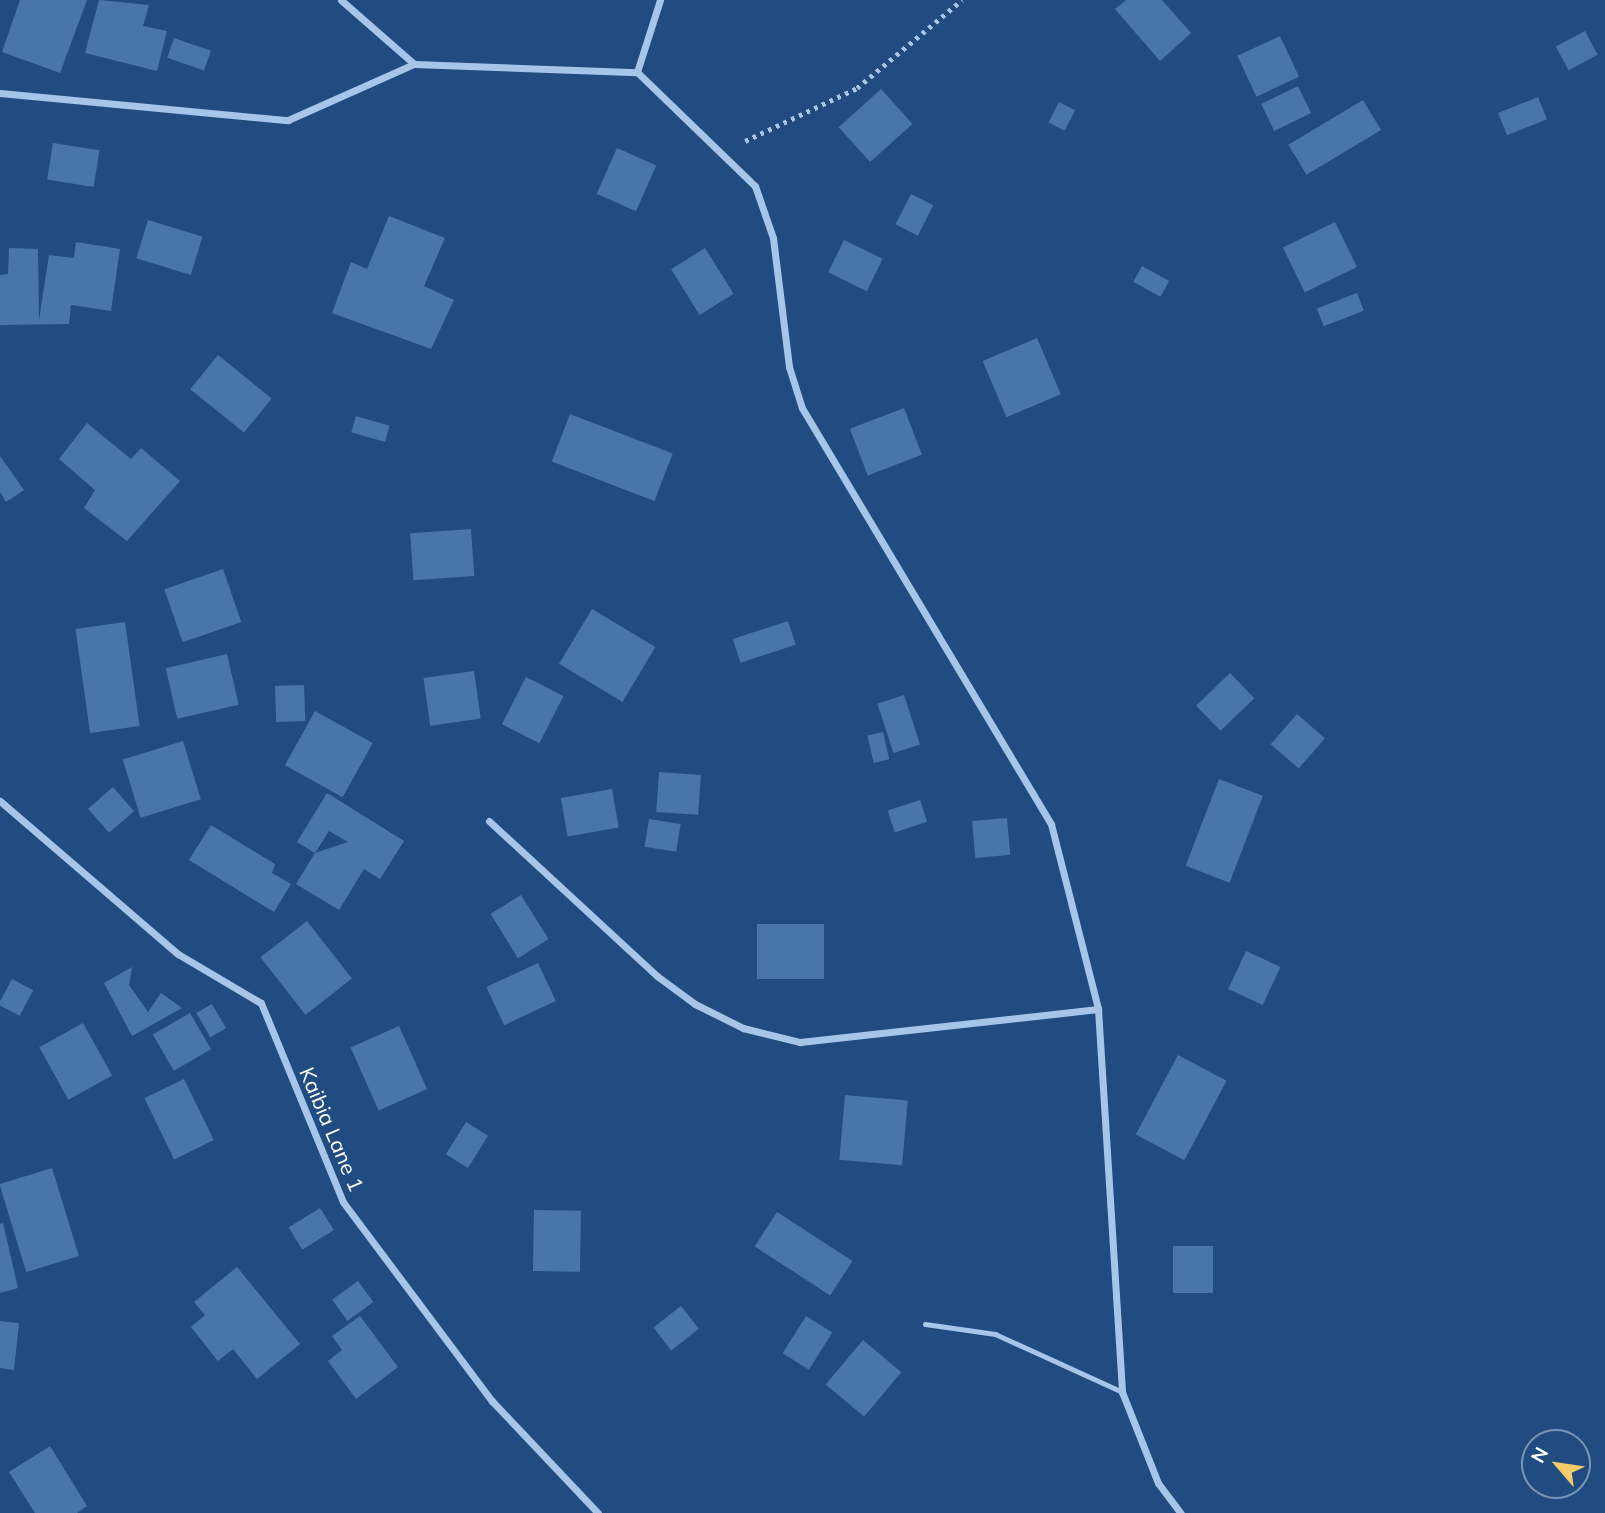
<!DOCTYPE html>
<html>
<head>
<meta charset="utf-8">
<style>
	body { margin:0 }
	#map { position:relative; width:1605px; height:1513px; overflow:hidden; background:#214c81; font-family:Mulish,sans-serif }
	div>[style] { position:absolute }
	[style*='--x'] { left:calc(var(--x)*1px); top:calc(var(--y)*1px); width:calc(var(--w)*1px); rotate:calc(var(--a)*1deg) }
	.building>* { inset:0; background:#4976aa; transform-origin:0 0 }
	.path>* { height:4.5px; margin-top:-2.25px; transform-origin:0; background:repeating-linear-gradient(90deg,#a7c5e8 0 3.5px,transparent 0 8.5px) }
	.service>* { height:5px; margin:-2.5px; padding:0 2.5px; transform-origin:2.5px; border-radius:2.5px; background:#a7c5e8 }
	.minor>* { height:7px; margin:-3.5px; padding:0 3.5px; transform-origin:3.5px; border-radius:3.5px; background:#a7c5e8 }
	span { translate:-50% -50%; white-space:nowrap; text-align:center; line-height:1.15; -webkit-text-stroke:5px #214c81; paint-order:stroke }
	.street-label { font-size:21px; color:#fff }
	.north { position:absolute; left:1521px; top:1429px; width:70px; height:70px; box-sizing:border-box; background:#214c81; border:2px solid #7a94b3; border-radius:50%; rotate:299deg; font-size:19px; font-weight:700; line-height:28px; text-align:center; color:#fff }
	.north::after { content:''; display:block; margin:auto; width:24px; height:32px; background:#f5ca68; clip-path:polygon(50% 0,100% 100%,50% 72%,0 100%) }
</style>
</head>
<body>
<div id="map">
	<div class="building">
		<i style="clip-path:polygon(20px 0,87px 0,60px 73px,2px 52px)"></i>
		<i style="clip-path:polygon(99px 0,149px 5px,143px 26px,167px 31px,157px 71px,85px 53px)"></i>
		<i style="clip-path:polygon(1126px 0,1162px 0,1191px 33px,1160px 61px,1115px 9px)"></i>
		<i style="left:1585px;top:31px;width:27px;height:33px;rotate:62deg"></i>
		<i style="left:1280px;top:36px;width:45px;height:47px;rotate:65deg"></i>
		<i style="left:174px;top:38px;width:39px;height:21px;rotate:19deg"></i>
		<i style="left:1298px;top:86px;width:30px;height:41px;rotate:64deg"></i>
		<i style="left:881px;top:89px;width:47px;height:57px;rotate:48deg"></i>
		<i style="left:1538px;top:97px;width:24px;height:43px;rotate:68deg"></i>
		<i style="left:1363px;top:100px;width:35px;height:87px;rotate:59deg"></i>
		<i style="left:1059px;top:102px;width:18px;height:23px;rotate:27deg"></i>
		<i style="left:53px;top:143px;width:47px;height:37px;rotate:9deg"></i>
		<i style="left:617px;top:148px;width:43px;height:50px;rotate:24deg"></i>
		<i style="left:911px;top:194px;width:25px;height:34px;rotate:27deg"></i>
		<i style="clip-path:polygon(389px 216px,445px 238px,424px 286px,454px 300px,431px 349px,332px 313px,351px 262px,367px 269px)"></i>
		<i style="left:148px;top:220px;width:57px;height:40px;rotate:17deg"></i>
		<i style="left:1335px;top:222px;width:50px;height:58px;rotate:64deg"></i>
		<i style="left:844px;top:240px;width:43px;height:36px;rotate:26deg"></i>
		<i style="clip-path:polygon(76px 242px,120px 249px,111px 311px,71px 305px,69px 324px,0 325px,0 275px,8px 274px,9px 248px,38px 249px,39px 320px,49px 255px,74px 258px)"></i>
		<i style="left:705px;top:248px;width:54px;height:40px;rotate:58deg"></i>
		<i style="left:1142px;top:266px;width:31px;height:18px;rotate:29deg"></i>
		<i style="left:1357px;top:293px;width:19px;height:43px;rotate:69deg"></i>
		<i style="left:1037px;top:338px;width:61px;height:59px;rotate:67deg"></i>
		<i style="left:218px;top:355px;width:69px;height:44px;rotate:39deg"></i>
		<i style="left:904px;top:408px;width:50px;height:58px;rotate:69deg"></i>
		<i style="left:570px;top:414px;width:110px;height:51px;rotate:21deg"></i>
		<i style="left:356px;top:416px;width:35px;height:17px;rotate:16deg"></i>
		<i style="clip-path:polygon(87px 423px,131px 459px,141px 448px,180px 481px,127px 541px,84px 508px,95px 490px,59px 459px)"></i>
		<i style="clip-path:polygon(0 456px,24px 490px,6px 502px,0 492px)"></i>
		<i style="left:471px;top:529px;width:47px;height:61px;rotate:86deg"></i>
		<i style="left:223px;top:569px;width:56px;height:62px;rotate:71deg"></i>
		<i style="left:592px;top:609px;width:74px;height:64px;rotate:31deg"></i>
		<i style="left:788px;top:621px;width:25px;height:58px;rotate:72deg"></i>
		<i style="left:125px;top:622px;width:105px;height:50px;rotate:82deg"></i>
		<i style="left:227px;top:654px;width:52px;height:63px;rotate:77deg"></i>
		<i style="left:474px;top:671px;width:48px;height:51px;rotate:82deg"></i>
		<i style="left:1230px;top:673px;width:35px;height:47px;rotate:46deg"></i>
		<i style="left:526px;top:677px;width:42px;height:53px;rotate:27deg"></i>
		<i style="left:304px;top:685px;width:36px;height:29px;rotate:88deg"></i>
		<i style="left:904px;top:695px;width:52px;height:28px;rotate:72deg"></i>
		<i style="left:315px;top:711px;width:66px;height:62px;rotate:29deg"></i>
		<i style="left:1297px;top:714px;width:37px;height:40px;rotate:41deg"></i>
		<i style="left:883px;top:732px;width:28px;height:16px;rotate:77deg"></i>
		<i style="left:183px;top:741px;width:61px;height:63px;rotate:73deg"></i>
		<i style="left:659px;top:772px;width:42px;height:40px;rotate:4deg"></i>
		<i style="left:1219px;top:779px;width:47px;height:93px;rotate:21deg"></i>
		<i style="left:113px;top:787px;width:32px;height:33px;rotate:49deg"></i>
		<i style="left:612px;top:789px;width:39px;height:52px;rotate:80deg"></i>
		<i style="clip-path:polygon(evenodd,327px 793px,404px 841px,380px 879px,364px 869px,339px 910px,296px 884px,315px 853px,297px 842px,327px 793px,329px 831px,348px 842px,315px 853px,329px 831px)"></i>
		<i style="left:920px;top:800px;width:23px;height:34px;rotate:72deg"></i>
		<i style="left:1007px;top:818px;width:37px;height:35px;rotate:85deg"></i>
		<i style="left:649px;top:819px;width:32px;height:28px;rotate:9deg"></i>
		<i style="clip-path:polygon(211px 825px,275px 864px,272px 873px,291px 884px,274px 912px,189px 860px)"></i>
		<i style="left:521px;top:895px;width:52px;height:36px;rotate:58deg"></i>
		<i style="left:307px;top:921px;width:73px;height:59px;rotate:52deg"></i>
		<i style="left:757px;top:924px;width:67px;height:55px"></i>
		<i style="left:1246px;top:951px;width:38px;height:42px;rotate:25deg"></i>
		<i style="left:538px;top:963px;width:42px;height:57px;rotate:65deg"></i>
		<i style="clip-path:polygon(132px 967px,129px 985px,148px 1012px,161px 993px,182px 1008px,132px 1036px,104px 983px)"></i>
		<i style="left:12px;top:979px;width:24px;height:29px;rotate:28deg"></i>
		<i style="left:212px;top:1004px;width:28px;height:18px;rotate:60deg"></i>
		<i style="left:190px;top:1013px;width:42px;height:43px;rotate:60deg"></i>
		<i style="left:83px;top:1023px;width:60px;height:50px;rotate:61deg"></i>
		<i style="left:399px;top:1026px;width:69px;height:53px;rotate:66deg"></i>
		<i style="left:1178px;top:1055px;width:55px;height:90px;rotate:28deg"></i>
		<i style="left:184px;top:1079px;width:68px;height:44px;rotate:64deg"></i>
		<i style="left:845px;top:1095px;width:63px;height:65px;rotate:5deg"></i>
		<i style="left:466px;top:1122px;width:26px;height:38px;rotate:32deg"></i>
		<i style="left:52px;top:1168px;width:92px;height:55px;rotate:73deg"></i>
		<i style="left:320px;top:1208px;width:26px;height:37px;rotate:58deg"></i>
		<i style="left:534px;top:1210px;width:47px;height:61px;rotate:1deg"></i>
		<i style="left:777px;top:1212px;width:90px;height:41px;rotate:33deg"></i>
		<i style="clip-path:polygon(3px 1223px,18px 1288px,0 1293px,0 1224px)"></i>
		<i style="left:1173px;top:1246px;width:40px;height:47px"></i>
		<i style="clip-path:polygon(237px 1267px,300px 1344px,257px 1379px,233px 1349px,218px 1361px,191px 1327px,205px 1315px,194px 1302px)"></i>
		<i style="left:358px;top:1281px;width:26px;height:32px;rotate:54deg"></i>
		<i style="left:681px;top:1306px;width:29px;height:35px;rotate:52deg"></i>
		<i style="clip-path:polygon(360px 1316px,398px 1367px,356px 1399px,328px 1361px,342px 1350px,332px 1336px)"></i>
		<i style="left:806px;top:1316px;width:31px;height:44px;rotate:32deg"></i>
		<i style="clip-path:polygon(0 1321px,19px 1323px,14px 1370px,0 1368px)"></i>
		<i style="left:863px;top:1340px;width:50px;height:58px;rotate:40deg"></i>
		<i style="clip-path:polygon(50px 1446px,87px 1506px,77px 1513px,35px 1513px,9px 1472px)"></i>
	</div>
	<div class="path">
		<i style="--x:745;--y:141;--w:124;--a:-25.3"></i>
		<i style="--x:857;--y:88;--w:137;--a:-40"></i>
	</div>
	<div class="service">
		<i style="--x:925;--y:1324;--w:71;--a:8.1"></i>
		<i style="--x:995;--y:1334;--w:140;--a:24.5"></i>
	</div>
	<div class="minor">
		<i style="--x:341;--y:0;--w:97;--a:41.2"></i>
		<i style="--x:637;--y:72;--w:76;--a:-72.3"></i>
		<i style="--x:0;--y:93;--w:289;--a:5.4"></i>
		<i style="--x:288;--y:120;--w:138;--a:-24"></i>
		<i style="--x:414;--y:64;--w:223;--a:2.1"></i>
		<i style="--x:637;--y:72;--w:164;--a:44"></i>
		<i style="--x:755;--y:186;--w:55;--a:70.9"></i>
		<i style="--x:773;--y:238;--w:130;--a:82.9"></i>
		<i style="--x:789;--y:367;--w:43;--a:72.4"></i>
		<i style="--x:802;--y:408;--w:485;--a:59.1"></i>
		<i style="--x:1051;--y:824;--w:191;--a:75.7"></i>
		<i style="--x:1098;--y:1009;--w:384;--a:86.4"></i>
		<i style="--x:1122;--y:1392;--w:98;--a:68.4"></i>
		<i style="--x:1158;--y:1483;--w:38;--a:53"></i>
		<i style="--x:0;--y:801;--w:235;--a:40.7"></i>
		<i style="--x:178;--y:954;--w:96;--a:30.6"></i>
		<i style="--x:261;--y:1003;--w:215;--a:67.6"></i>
		<i style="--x:343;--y:1202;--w:249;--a:53.2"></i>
		<i style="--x:492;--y:1401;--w:154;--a:46.6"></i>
		<i style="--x:489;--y:821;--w:229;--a:42.7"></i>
		<i style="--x:657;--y:976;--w:47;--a:36.4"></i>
		<i style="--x:695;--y:1004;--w:54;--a:26.6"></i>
		<i style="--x:743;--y:1028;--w:59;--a:13.8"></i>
		<i style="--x:800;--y:1042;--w:300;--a:-6.3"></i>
	</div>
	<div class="street-label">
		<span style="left:332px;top:1129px;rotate:67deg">Kaibia Lane 1</span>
	</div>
	<div class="north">N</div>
</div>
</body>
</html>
